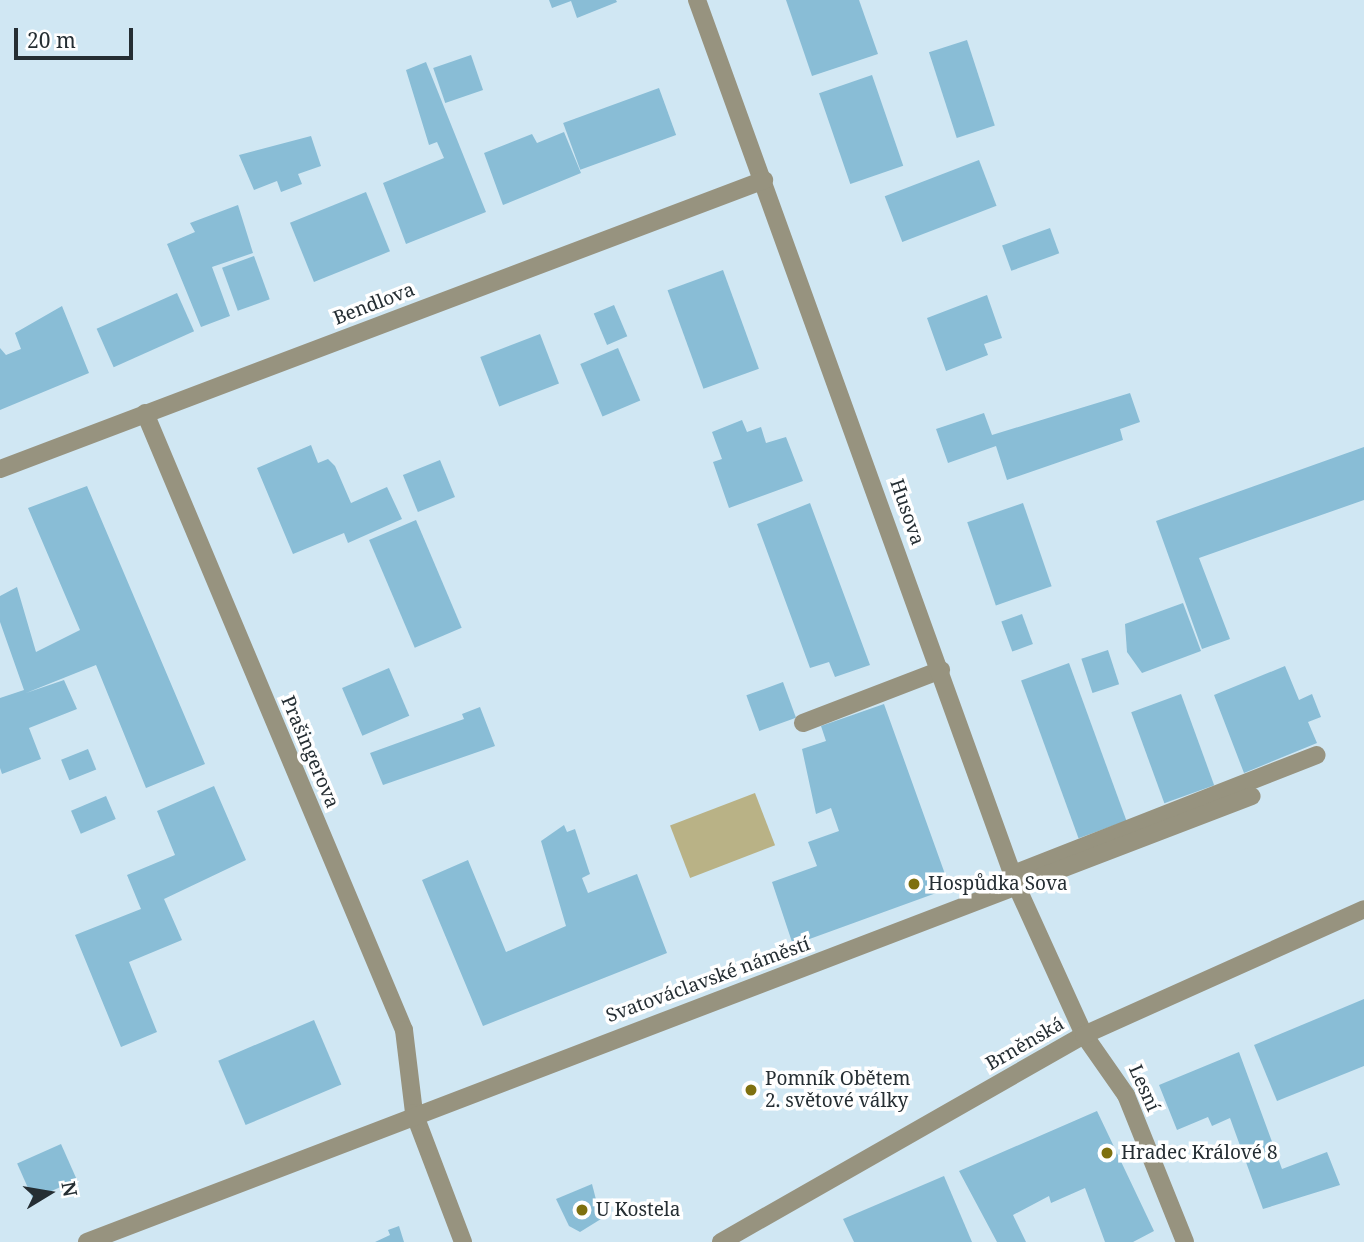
<!DOCTYPE html>
<html>
<head>
<meta charset="utf-8">
<style>
	body { margin:0 }
	#map { position:relative; width:1364px; height:1242px; overflow:hidden; background:#d0e7f3; font-family:"Noto Serif",serif }
	div>[style] { position:absolute }
	[style*='--x'] { left:calc(var(--x)*1px); top:calc(var(--y)*1px); width:calc(var(--w)*1px); rotate:calc(var(--a)*1deg) }
	.green>* { inset:0; background:#b9b286; transform-origin:0 0 }
	.building>* { inset:0; background:#89bdd6; transform-origin:0 0 }
	.service>* { height:18px; margin:-9px; padding:0 9px; transform-origin:9px; border-radius:9px; background:#97937f }
	.minor>* { height:18px; margin:-9px; padding:0 9px; transform-origin:9px; border-radius:9px; background:#97937f }
	.dots>* { width:19px; height:19px; translate:-50% -50%; box-sizing:border-box; border:4px solid #fff; border-radius:50% }
	span { translate:-50% -50%; white-space:nowrap; text-align:center; line-height:1.15; -webkit-text-stroke:7px #fff; paint-order:stroke }
	.street-label { font-size:19px; color:#252e33 }
	.poi-label { font-size:19px; color:#252e33 }
	.left { translate:0 -50%; text-align:left }
	.north { position:absolute; left:14px; top:1158px; width:70px; height:70px; -webkit-text-stroke:5px #fff; paint-order:stroke; rotate:79deg; font-size:19px; font-weight:700; line-height:28px; text-align:center; color:#252e33 }
	.north::after { content:''; display:block; margin:auto; width:24px; height:32px; background:#252e33; clip-path:polygon(50% 0,100% 100%,50% 72%,0 100%) }
	.scale { position:absolute; left:14px; top:28px; width:119px; height:32px; box-sizing:border-box; border:4px solid #252e33; border-top:0; padding-left:9px; font-size:21px; line-height:24px; white-space:nowrap; color:#252e33; -webkit-text-stroke:5px #fff; paint-order:stroke }
</style>
</head>
<body>
<div id="map">
	<div class="green">
		<i style="left:755px;top:793px;width:56px;height:91px;rotate:69deg"></i>
	</div>
	<div class="building">
		<i style="clip-path:polygon(549px 0,616px 0,617px 2px,577px 18px,571px 1px,552px 8px)"></i>
		<i style="clip-path:polygon(786px 0,859px 0,878px 54px,812px 76px)"></i>
		<i style="left:967px;top:40px;width:90px;height:40px;rotate:72deg"></i>
		<i style="left:471px;top:55px;width:37px;height:40px;rotate:71deg"></i>
		<i style="clip-path:polygon(426px 62px,486px 212px,406px 244px,383px 183px,444px 158px,437px 142px,429px 145px,406px 70px)"></i>
		<i style="left:872px;top:75px;width:96px;height:56px;rotate:71deg"></i>
		<i style="left:659px;top:88px;width:50px;height:102px;rotate:70deg"></i>
		<i style="clip-path:polygon(564px 132px,581px 173px,503px 205px,484px 153px,532px 134px,537px 143px)"></i>
		<i style="clip-path:polygon(311px 136px,321px 166px,298px 174px,302px 184px,281px 192px,277px 181px,254px 190px,239px 155px)"></i>
		<i style="left:979px;top:160px;width:49px;height:101px;rotate:69deg"></i>
		<i style="left:366px;top:192px;width:64px;height:82px;rotate:68deg"></i>
		<i style="clip-path:polygon(238px 205px,253px 253px,212px 267px,230px 316px,201px 327px,167px 244px,195px 232px,190px 223px)"></i>
		<i style="left:1050px;top:228px;width:27px;height:51px;rotate:70deg"></i>
		<i style="left:254px;top:256px;width:46px;height:34px;rotate:70deg"></i>
		<i style="left:723px;top:270px;width:105px;height:59px;rotate:70deg"></i>
		<i style="left:177px;top:293px;width:42px;height:88px;rotate:66deg"></i>
		<i style="clip-path:polygon(987px 295px,1002px 338px,984px 344px,988px 355px,946px 371px,927px 318px)"></i>
		<i style="left:614px;top:305px;width:34px;height:22px;rotate:67deg"></i>
		<i style="clip-path:polygon(62px 306px,89px 373px,0 410px,0 348px,6px 355px,21px 349px,15px 333px)"></i>
		<i style="left:540px;top:334px;width:53px;height:64px;rotate:69deg"></i>
		<i style="left:618px;top:348px;width:57px;height:41px;rotate:67deg"></i>
		<i style="clip-path:polygon(1130px 393px,1140px 422px,1120px 429px,1123px 440px,1007px 480px,996px 446px,948px 463px,936px 429px,984px 413px,992px 435px)"></i>
		<i style="clip-path:polygon(742px 420px,747px 432px,761px 427px,766px 443px,786px 437px,803px 481px,729px 508px,713px 462px,722px 459px,712px 432px)"></i>
		<i style="clip-path:polygon(311px 445px,318px 463px,328px 459px,335px 466px,351px 503px,387px 487px,402px 519px,348px 543px,344px 533px,293px 554px,257px 468px)"></i>
		<i style="clip-path:polygon(1364px 447px,1364px 500px,1199px 558px,1230px 639px,1202px 649px,1156px 521px)"></i>
		<i style="left:440px;top:460px;width:40px;height:40px;rotate:68deg"></i>
		<i style="clip-path:polygon(87px 486px,205px 764px,146px 788px,96px 665px,26px 693px,64px 680px,77px 709px,29px 728px,41px 759px,2px 774px,0 768px,0 698px,24px 690px,0 622px,0 596px,17px 587px,36px 652px,80px 630px,28px 508px)"></i>
		<i style="clip-path:polygon(810px 503px,870px 665px,835px 677px,829px 662px,810px 668px,757px 524px)"></i>
		<i style="left:1023px;top:503px;width:88px;height:59px;rotate:71deg"></i>
		<i style="left:416px;top:520px;width:117px;height:51px;rotate:67deg"></i>
		<i style="clip-path:polygon(1183px 603px,1201px 651px,1142px 673px,1127px 652px,1125px 624px)"></i>
		<i style="left:1022px;top:614px;width:32px;height:22px;rotate:70deg"></i>
		<i style="left:1108px;top:650px;width:36px;height:28px;rotate:72deg"></i>
		<i style="left:1069px;top:663px;width:168px;height:51px;rotate:70deg"></i>
		<i style="clip-path:polygon(1285px 666px,1299px 700px,1312px 694px,1321px 717px,1308px 722px,1317px 743px,1244px 773px,1214px 695px)"></i>
		<i style="left:389px;top:668px;width:52px;height:51px;rotate:67deg"></i>
		<i style="left:783px;top:682px;width:38px;height:39px;rotate:70deg"></i>
		<i style="left:1181px;top:694px;width:97px;height:53px;rotate:70deg"></i>
		<i style="clip-path:polygon(884px 704px,950px 888px,793px 945px,772px 882px,817px 866px,808px 842px,839px 831px,831px 808px,816px 814px,802px 749px,826px 741px,821px 726px)"></i>
		<i style="clip-path:polygon(480px 707px,495px 746px,383px 785px,370px 753px,464px 719px,462px 714px)"></i>
		<i style="left:88px;top:749px;width:22px;height:29px;rotate:68deg"></i>
		<i style="clip-path:polygon(214px 786px,246px 860px,164px 899px,182px 940px,129px 962px,157px 1032px,121px 1047px,75px 935px,141px 909px,127px 875px,175px 855px,157px 811px)"></i>
		<i style="left:106px;top:796px;width:25px;height:38px;rotate:67deg"></i>
		<i style="clip-path:polygon(564px 825px,567px 832px,575px 829px,590px 874px,582px 878px,588px 893px,637px 874px,667px 953px,483px 1026px,422px 880px,468px 860px,506px 952px,566px 926px,541px 841px)"></i>
		<i style="clip-path:polygon(1364px 999px,1364px 1066px,1277px 1101px,1254px 1045px)"></i>
		<i style="left:314px;top:1020px;width:70px;height:104px;rotate:67deg"></i>
		<i style="clip-path:polygon(1239px 1052px,1282px 1169px,1327px 1152px,1340px 1185px,1263px 1209px,1230px 1118px,1212px 1126px,1208px 1117px,1177px 1130px,1159px 1085px)"></i>
		<i style="clip-path:polygon(1097px 1111px,1154px 1231px,1133px 1242px,1105px 1242px,1085px 1188px,1051px 1203px,1049px 1196px,1013px 1215px,1026px 1242px,997px 1242px,959px 1171px)"></i>
		<i style="left:61px;top:1144px;width:39px;height:48px;rotate:66deg"></i>
		<i style="clip-path:polygon(944px 1176px,972px 1242px,854px 1242px,843px 1219px)"></i>
		<i style="clip-path:polygon(592px 1184px,601px 1219px,580px 1232px,569px 1226px,556px 1199px)"></i>
		<i style="clip-path:polygon(399px 1226px,404px 1242px,375px 1242px,390px 1235px,388px 1230px)"></i>
	</div>
	<div class="service">
		<i style="--x:803;--y:723;--w:148;--a:-21"></i>
		<i style="--x:1013;--y:874;--w:326;--a:-21.4"></i>
	</div>
	<div class="minor">
		<i style="--x:697;--y:0;--w:943;--a:70.16"></i>
		<i style="--x:1017;--y:887;--w:162;--a:65.6"></i>
		<i style="--x:1084;--y:1035;--w:73;--a:55"></i>
		<i style="--x:1126;--y:1095;--w:158;--a:68.1"></i>
		<i style="--x:145;--y:413;--w:669;--a:67.23"></i>
		<i style="--x:404;--y:1030;--w:84;--a:83.1"></i>
		<i style="--x:414;--y:1113;--w:138;--a:69.2"></i>
		<i style="--x:0;--y:469;--w:817;--a:-20.72"></i>
		<i style="--x:87;--y:1242;--w:1247;--a:-20.95"></i>
		<i style="--x:721;--y:1242;--w:418;--a:-29.7"></i>
		<i style="--x:1084;--y:1035;--w:307;--a:-24.2"></i>
	</div>
	<div class="dots">
		<i style="left:914px;top:884px;background:#7e700f"></i>
		<i style="left:751px;top:1090px;background:#7e700f"></i>
		<i style="left:1107px;top:1153px;background:#7e700f"></i>
		<i style="left:582px;top:1210px;background:#7e700f"></i>
	</div>
	<div class="street-label">
		<span style="left:374px;top:304px;rotate:-21deg">Bendlova</span>
		<span style="left:907px;top:512px;rotate:71deg">Husova</span>
		<span style="left:310px;top:752px;rotate:67deg">Prašingerova</span>
		<span style="left:708px;top:980px;rotate:-20deg">Svatováclavské náměstí</span>
		<span style="left:1025px;top:1044px;rotate:-30deg">Brněnská</span>
		<span style="left:1144px;top:1088px;rotate:66deg">Lesní</span>
	</div>
	<div class="poi-label">
		<span class="left" style="left:928px;top:884px">Hospůdka Sova</span>
		<span class="left" style="left:765px;top:1090px">Pomník Obětem<br>2. světové války</span>
		<span class="left" style="left:1121px;top:1153px">Hradec Králové 8</span>
		<span class="left" style="left:596px;top:1210px">U Kostela</span>
	</div>
	<div class="north">N</div>
	<div class="scale">20 m</div>
</div>
</body>
</html>
